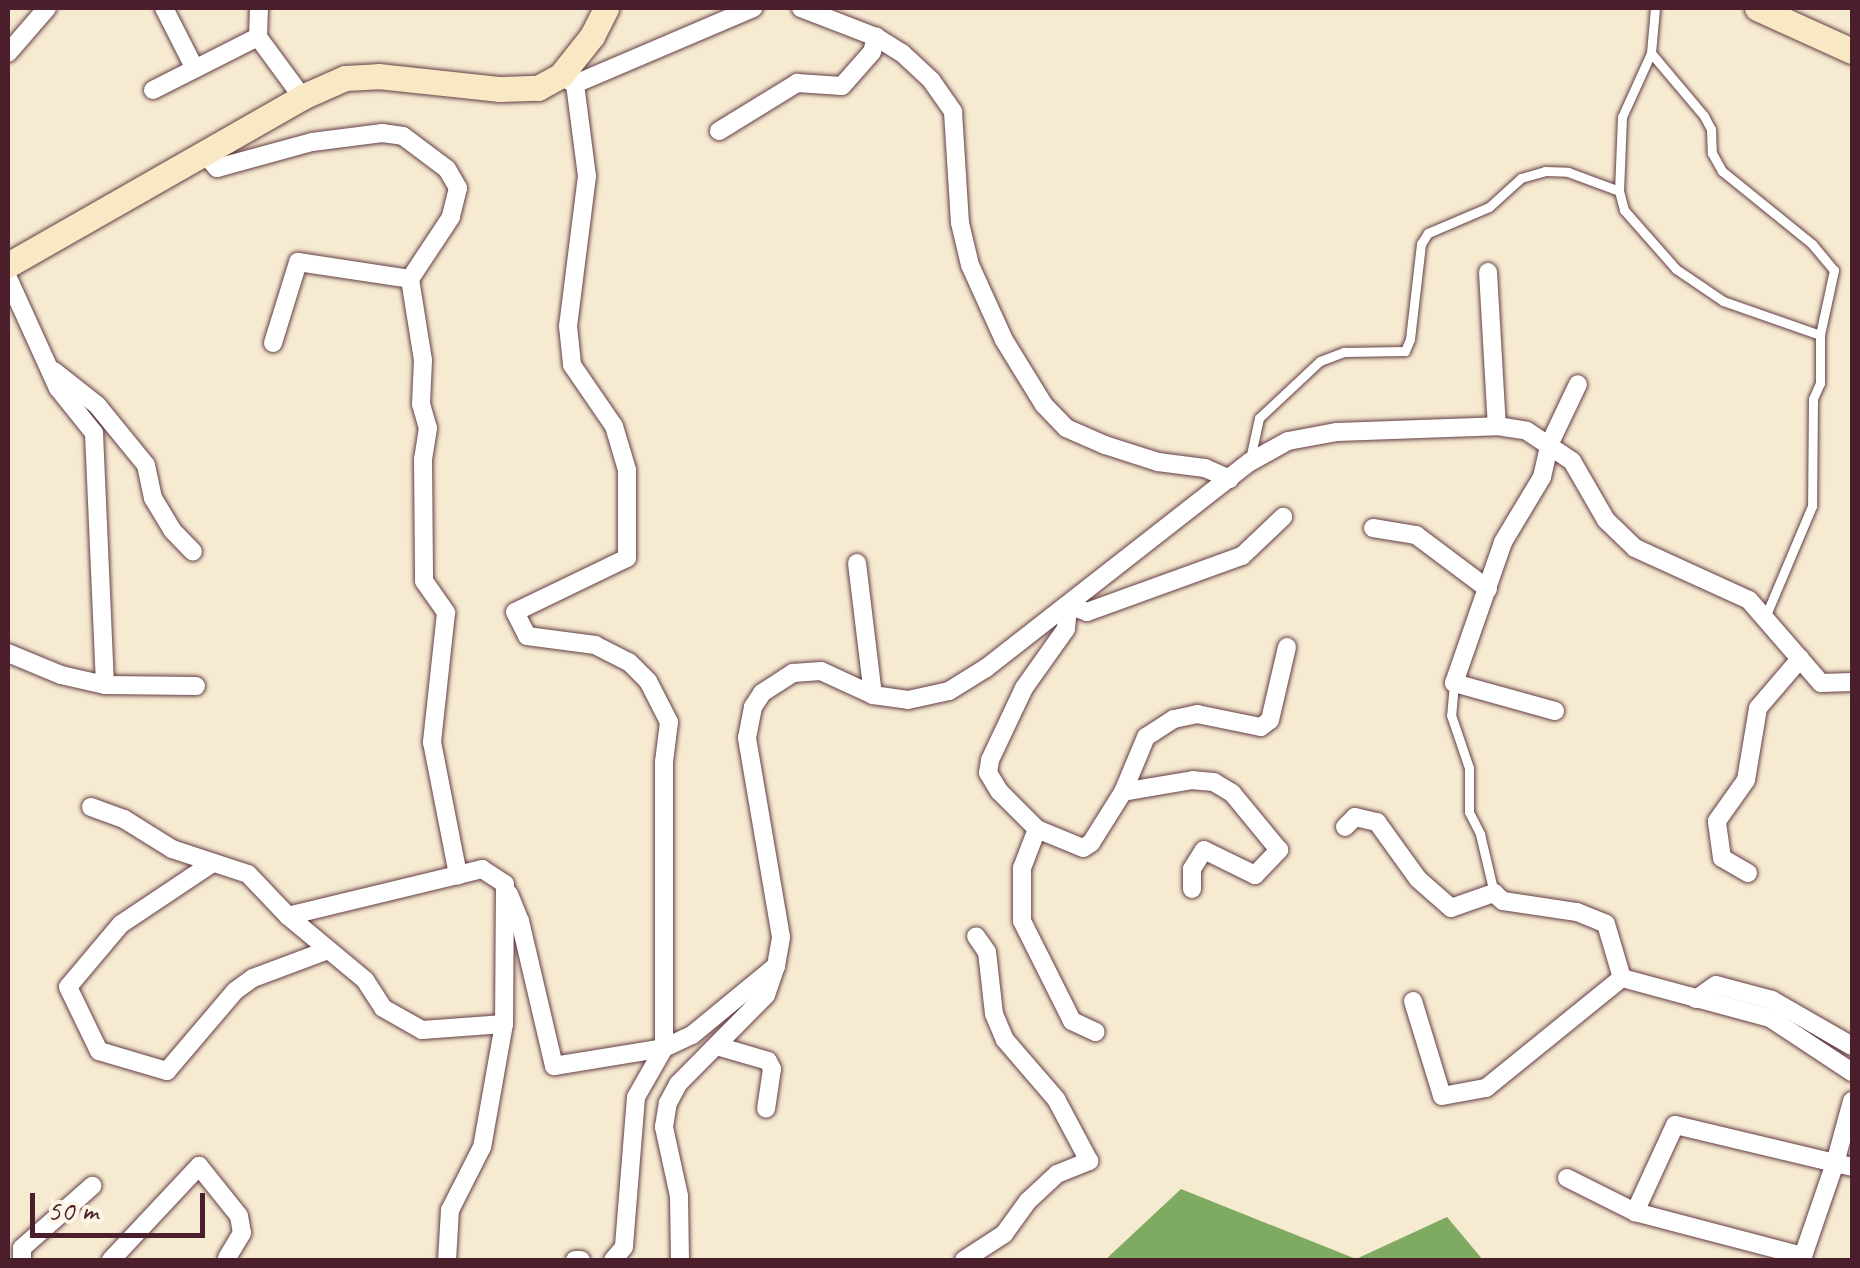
<!DOCTYPE html>
<html>
<head>
<meta charset="utf-8">
<style>
	body { margin:0 }
	#map { position:relative; width:1860px; height:1268px; overflow:hidden; background:#f6ead1; font-family:Caveat,sans-serif }
	div>[style] { position:absolute }
	[style*='--x'] { left:calc(var(--x)*1px); top:calc(var(--y)*1px); width:calc(var(--w)*1px); rotate:calc(var(--a)*1deg) }
	.forest>* { inset:0; background:#7eaa62 }
	.roads { filter:drop-shadow(0 0 2px #643d44) drop-shadow(0 0 2px #643d44) }
	.lane>* { height:9px; margin:-4.5px; padding:0 4.5px; transform-origin:4.5px; border-radius:4.5px; background:#fff }
	.street>* { height:18px; margin:-9px; padding:0 9px; transform-origin:9px; border-radius:9px; background:#fff }
	.secondary>* { height:25px; margin:-12.5px; padding:0 12.5px; transform-origin:12.5px; border-radius:12.5px; background:#f8e8c3 }
	span { translate:-50% -50%; white-space:nowrap; text-align:center; line-height:1.15; -webkit-text-stroke:8px #fcf5e5; paint-order:stroke }
	.frame { position:absolute; inset:0; border:10px solid #4a1f2b; pointer-events:none }
	.scale { position:absolute; left:30px; top:1193px; width:175px; height:45px; box-sizing:border-box; border:5px solid #4a1f2b; border-top:0; padding-left:12px; font-size:30px; line-height:35px; white-space:nowrap; color:#4a1f2b; -webkit-text-stroke:8px #fcf5e5; paint-order:stroke }
</style>
</head>
<body>
<div id="map">
	<div class="forest">
		<i style="clip-path:polygon(1181px 1189px,1356px 1259px,1447px 1217px,1483px 1260px,1105px 1260px)"></i>
	</div>
	<div class="roads">
		<div class="lane">
			<i style="--x:1655;--y:8;--w:45;--a:95.1"></i>
			<i style="--x:1651;--y:53;--w:82;--a:49.9"></i>
			<i style="--x:1704;--y:116;--w:15;--a:62"></i>
			<i style="--x:1711;--y:129;--w:24;--a:88"></i>
			<i style="--x:1712;--y:153;--w:21;--a:61"></i>
			<i style="--x:1722;--y:171;--w:116;--a:39"></i>
			<i style="--x:1812;--y:244;--w:34;--a:50"></i>
			<i style="--x:1834;--y:270;--w:66;--a:102.2"></i>
			<i style="--x:1820;--y:335;--w:48;--a:90"></i>
			<i style="--x:1820;--y:383;--w:17;--a:114"></i>
			<i style="--x:1813;--y:399;--w:107;--a:90.5"></i>
			<i style="--x:1812;--y:506;--w:118;--a:112.9"></i>
			<i style="--x:1651;--y:53;--w:70;--a:114.4"></i>
			<i style="--x:1622;--y:117;--w:74;--a:92.3"></i>
			<i style="--x:1619;--y:191;--w:20;--a:75"></i>
			<i style="--x:1624;--y:210;--w:79;--a:48.6"></i>
			<i style="--x:1676;--y:269;--w:57;--a:34.2"></i>
			<i style="--x:1723;--y:301;--w:103;--a:19.3"></i>
			<i style="--x:1250;--y:459;--w:42;--a:-77.6"></i>
			<i style="--x:1259;--y:418;--w:83;--a:-43.1"></i>
			<i style="--x:1320;--y:361;--w:26;--a:-21"></i>
			<i style="--x:1344;--y:352;--w:61;--a:-0.9"></i>
			<i style="--x:1405;--y:351;--w:13;--a:-67"></i>
			<i style="--x:1410;--y:339;--w:96;--a:-83.4"></i>
			<i style="--x:1421;--y:244;--w:13;--a:-58"></i>
			<i style="--x:1428;--y:233;--w:66;--a:-23.1"></i>
			<i style="--x:1489;--y:207;--w:43;--a:-42.2"></i>
			<i style="--x:1521;--y:178;--w:25;--a:-16"></i>
			<i style="--x:1545;--y:171;--w:23;--a:2"></i>
			<i style="--x:1568;--y:172;--w:54;--a:20.4"></i>
			<i style="--x:1454;--y:683;--w:32;--a:95"></i>
			<i style="--x:1451;--y:715;--w:56;--a:71.2"></i>
			<i style="--x:1469;--y:768;--w:44;--a:90"></i>
			<i style="--x:1469;--y:812;--w:25;--a:63"></i>
			<i style="--x:1480;--y:834;--w:61;--a:76.7"></i>
		</div>
		<div class="street">
			<i style="--x:164;--y:8;--w:68;--a:63.1"></i>
			<i style="--x:259;--y:8;--w:29;--a:92"></i>
			<i style="--x:258;--y:37;--w:74;--a:53.7"></i>
			<i style="--x:801;--y:8;--w:80;--a:21.1"></i>
			<i style="--x:876;--y:37;--w:31;--a:32"></i>
			<i style="--x:902;--y:53;--w:40;--a:43"></i>
			<i style="--x:931;--y:80;--w:39;--a:55"></i>
			<i style="--x:953;--y:112;--w:111;--a:86.4"></i>
			<i style="--x:960;--y:223;--w:43;--a:76.6"></i>
			<i style="--x:970;--y:265;--w:82;--a:65.6"></i>
			<i style="--x:1004;--y:340;--w:76;--a:58.4"></i>
			<i style="--x:1044;--y:405;--w:32;--a:46"></i>
			<i style="--x:1066;--y:428;--w:43;--a:23.6"></i>
			<i style="--x:1105;--y:445;--w:56;--a:17.8"></i>
			<i style="--x:1158;--y:462;--w:47;--a:7.3"></i>
			<i style="--x:1205;--y:468;--w:27;--a:24"></i>
			<i style="--x:8;--y:53;--w:60;--a:-49.1"></i>
			<i style="--x:566;--y:79;--w:10;--a:29"></i>
			<i style="--x:575;--y:84;--w:194;--a:-23.1"></i>
			<i style="--x:575;--y:84;--w:93;--a:82.6"></i>
			<i style="--x:587;--y:176;--w:151;--a:97.2"></i>
			<i style="--x:568;--y:326;--w:39;--a:84"></i>
			<i style="--x:572;--y:365;--w:74;--a:55.5"></i>
			<i style="--x:614;--y:426;--w:46;--a:73.5"></i>
			<i style="--x:627;--y:470;--w:88;--a:90"></i>
			<i style="--x:627;--y:558;--w:124;--a:154.3"></i>
			<i style="--x:515;--y:612;--w:27;--a:63"></i>
			<i style="--x:527;--y:636;--w:69;--a:7.5"></i>
			<i style="--x:595;--y:645;--w:38;--a:27"></i>
			<i style="--x:629;--y:662;--w:27;--a:45"></i>
			<i style="--x:648;--y:681;--w:46;--a:62.9"></i>
			<i style="--x:669;--y:722;--w:40;--a:97.1"></i>
			<i style="--x:664;--y:762;--w:286;--a:90"></i>
			<i style="--x:664;--y:1048;--w:56;--a:119.7"></i>
			<i style="--x:636;--y:1097;--w:150;--a:94.6"></i>
			<i style="--x:624;--y:1247;--w:17;--a:130"></i>
			<i style="--x:153;--y:90;--w:118;--a:-26.8"></i>
			<i style="--x:719;--y:131;--w:92;--a:-31.6"></i>
			<i style="--x:797;--y:83;--w:45;--a:3.8"></i>
			<i style="--x:842;--y:86;--w:45;--a:-48.6"></i>
			<i style="--x:872;--y:52;--w:16;--a:-75"></i>
			<i style="--x:206;--y:155;--w:17;--a:50"></i>
			<i style="--x:217;--y:168;--w:98;--a:-15.3"></i>
			<i style="--x:312;--y:142;--w:71;--a:-7.3"></i>
			<i style="--x:382;--y:133;--w:21;--a:8"></i>
			<i style="--x:403;--y:136;--w:55;--a:36.9"></i>
			<i style="--x:447;--y:169;--w:22;--a:60"></i>
			<i style="--x:458;--y:188;--w:30;--a:104"></i>
			<i style="--x:451;--y:217;--w:74;--a:123.5"></i>
			<i style="--x:410;--y:279;--w:82;--a:80.9"></i>
			<i style="--x:423;--y:360;--w:44;--a:92.6"></i>
			<i style="--x:421;--y:404;--w:25;--a:74"></i>
			<i style="--x:428;--y:428;--w:31;--a:99"></i>
			<i style="--x:423;--y:459;--w:122;--a:89.5"></i>
			<i style="--x:424;--y:581;--w:39;--a:55"></i>
			<i style="--x:446;--y:613;--w:130;--a:96.2"></i>
			<i style="--x:432;--y:742;--w:136;--a:78.9"></i>
			<i style="--x:458;--y:875;--w:25;--a:-14"></i>
			<i style="--x:482;--y:869;--w:27;--a:33"></i>
			<i style="--x:505;--y:884;--w:140;--a:90.4"></i>
			<i style="--x:1488;--y:272;--w:154;--a:86.7"></i>
			<i style="--x:8;--y:278;--w:121;--a:65.6"></i>
			<i style="--x:58;--y:388;--w:58;--a:51.3"></i>
			<i style="--x:94;--y:433;--w:252;--a:87.5"></i>
			<i style="--x:273;--y:343;--w:85;--a:-72.8"></i>
			<i style="--x:298;--y:262;--w:113;--a:8.6"></i>
			<i style="--x:54;--y:371;--w:55;--a:38.3"></i>
			<i style="--x:97;--y:405;--w:77;--a:50.8"></i>
			<i style="--x:146;--y:465;--w:34;--a:78"></i>
			<i style="--x:153;--y:498;--w:37;--a:59"></i>
			<i style="--x:172;--y:530;--w:30;--a:46"></i>
			<i style="--x:1373;--y:528;--w:44;--a:9.2"></i>
			<i style="--x:1416;--y:535;--w:90;--a:36.9"></i>
			<i style="--x:857;--y:563;--w:133;--a:83.1"></i>
			<i style="--x:8;--y:653;--w:57;--a:22.5"></i>
			<i style="--x:61;--y:675;--w:45;--a:12.8"></i>
			<i style="--x:105;--y:685;--w:91;--a:0.6"></i>
			<i style="--x:1555;--y:711;--w:105;--a:-164.5"></i>
			<i style="--x:1454;--y:683;--w:149;--a:-70.8"></i>
			<i style="--x:1503;--y:542;--w:76;--a:-59"></i>
			<i style="--x:1542;--y:477;--w:35;--a:-77"></i>
			<i style="--x:1550;--y:443;--w:65;--a:-64.6"></i>
			<i style="--x:1123;--y:792;--w:60;--a:-67.3"></i>
			<i style="--x:1146;--y:737;--w:33;--a:-33"></i>
			<i style="--x:1174;--y:719;--w:24;--a:-12"></i>
			<i style="--x:1197;--y:714;--w:65;--a:11.5"></i>
			<i style="--x:1261;--y:727;--w:11;--a:-38"></i>
			<i style="--x:1270;--y:720;--w:75;--a:-76.9"></i>
			<i style="--x:91;--y:807;--w:35;--a:20"></i>
			<i style="--x:124;--y:819;--w:57;--a:32"></i>
			<i style="--x:172;--y:849;--w:80;--a:18.2"></i>
			<i style="--x:248;--y:874;--w:58;--a:46.4"></i>
			<i style="--x:288;--y:916;--w:100;--a:39.7"></i>
			<i style="--x:365;--y:980;--w:33;--a:57"></i>
			<i style="--x:383;--y:1008;--w:45;--a:29.4"></i>
			<i style="--x:422;--y:1030;--w:82;--a:-4.2"></i>
			<i style="--x:504;--y:1024;--w:125;--a:100.1"></i>
			<i style="--x:482;--y:1147;--w:71;--a:116.9"></i>
			<i style="--x:450;--y:1210;--w:50;--a:93.4"></i>
			<i style="--x:1345;--y:827;--w:14;--a:-45"></i>
			<i style="--x:1355;--y:817;--w:23;--a:13"></i>
			<i style="--x:1377;--y:822;--w:70;--a:54.3"></i>
			<i style="--x:1418;--y:879;--w:44;--a:41.3"></i>
			<i style="--x:1451;--y:908;--w:46;--a:-19.2"></i>
			<i style="--x:1494;--y:893;--w:12;--a:42"></i>
			<i style="--x:1503;--y:901;--w:75;--a:8.5"></i>
			<i style="--x:1577;--y:912;--w:31;--a:22"></i>
			<i style="--x:1606;--y:924;--w:56;--a:73.5"></i>
			<i style="--x:1037;--y:829;--w:42;--a:111"></i>
			<i style="--x:1022;--y:868;--w:53;--a:90"></i>
			<i style="--x:1022;--y:921;--w:112;--a:63.4"></i>
			<i style="--x:1072;--y:1021;--w:26;--a:25"></i>
			<i style="--x:211;--y:864;--w:108;--a:146.3"></i>
			<i style="--x:121;--y:924;--w:82;--a:130.1"></i>
			<i style="--x:68;--y:987;--w:71;--a:64.2"></i>
			<i style="--x:99;--y:1051;--w:71;--a:16.4"></i>
			<i style="--x:167;--y:1071;--w:105;--a:-49.6"></i>
			<i style="--x:235;--y:991;--w:22;--a:-36"></i>
			<i style="--x:253;--y:978;--w:80;--a:-20.5"></i>
			<i style="--x:1748;--y:873;--w:30;--a:-150"></i>
			<i style="--x:1722;--y:858;--w:37;--a:-98"></i>
			<i style="--x:1717;--y:821;--w:50;--a:-54.7"></i>
			<i style="--x:1746;--y:780;--w:73;--a:-80.5"></i>
			<i style="--x:1758;--y:708;--w:65;--a:-49.4"></i>
			<i style="--x:1192;--y:889;--w:20;--a:-90"></i>
			<i style="--x:1192;--y:869;--w:22;--a:-58"></i>
			<i style="--x:1204;--y:850;--w:57;--a:26.1"></i>
			<i style="--x:1255;--y:875;--w:35;--a:-46"></i>
			<i style="--x:1279;--y:850;--w:74;--a:-129.5"></i>
			<i style="--x:1232;--y:793;--w:21;--a:-149"></i>
			<i style="--x:1214;--y:782;--w:21;--a:-175"></i>
			<i style="--x:1193;--y:780;--w:71;--a:170.3"></i>
			<i style="--x:1123;--y:792;--w:60;--a:122.1"></i>
			<i style="--x:1091;--y:843;--w:9;--a:148"></i>
			<i style="--x:1083;--y:848;--w:50;--a:-157.6"></i>
			<i style="--x:1037;--y:829;--w:54;--a:-135"></i>
			<i style="--x:999;--y:791;--w:21;--a:-121"></i>
			<i style="--x:988;--y:773;--w:13;--a:-81"></i>
			<i style="--x:990;--y:760;--w:80;--a:-64.7"></i>
			<i style="--x:1024;--y:688;--w:72;--a:-54.6"></i>
			<i style="--x:1066;--y:629;--w:24;--a:-85"></i>
			<i style="--x:1068;--y:605;--w:20;--a:20"></i>
			<i style="--x:1087;--y:612;--w:165;--a:-19.9"></i>
			<i style="--x:1242;--y:556;--w:57;--a:-43.6"></i>
			<i style="--x:509;--y:894;--w:29;--a:68"></i>
			<i style="--x:520;--y:921;--w:149;--a:76.8"></i>
			<i style="--x:554;--y:1066;--w:111;--a:-9.3"></i>
			<i style="--x:664;--y:1048;--w:31;--a:-25"></i>
			<i style="--x:692;--y:1035;--w:109;--a:-39.4"></i>
			<i style="--x:288;--y:916;--w:175;--a:-13.6"></i>
			<i style="--x:1696;--y:999;--w:24;--a:-35"></i>
			<i style="--x:1716;--y:985;--w:58;--a:15"></i>
			<i style="--x:1772;--y:1000;--w:92;--a:29.9"></i>
			<i style="--x:1413;--y:1001;--w:99;--a:73"></i>
			<i style="--x:1442;--y:1096;--w:45;--a:-10.3"></i>
			<i style="--x:1486;--y:1088;--w:175;--a:-39"></i>
			<i style="--x:1622;--y:978;--w:153;--a:15.1"></i>
			<i style="--x:1770;--y:1018;--w:98;--a:33.4"></i>
			<i style="--x:717;--y:1046;--w:53;--a:16.4"></i>
			<i style="--x:768;--y:1061;--w:9;--a:63"></i>
			<i style="--x:772;--y:1069;--w:40;--a:98.5"></i>
			<i style="--x:1852;--y:1101;--w:64;--a:105.3"></i>
			<i style="--x:1835;--y:1163;--w:17;--a:13"></i>
			<i style="--x:1567;--y:1178;--w:76;--a:26.6"></i>
			<i style="--x:1635;--y:1212;--w:174;--a:14.7"></i>
			<i style="--x:1803;--y:1256;--w:98;--a:-71"></i>
			<i style="--x:1835;--y:1163;--w:164;--a:-166.6"></i>
			<i style="--x:1675;--y:1125;--w:96;--a:114.7"></i>
			<i style="--x:22;--y:1260;--w:12;--a:-90"></i>
			<i style="--x:22;--y:1248;--w:94;--a:-41.5"></i>
			<i style="--x:111;--y:1260;--w:129;--a:-46.9"></i>
			<i style="--x:199;--y:1166;--w:64;--a:51.3"></i>
			<i style="--x:239;--y:1216;--w:17;--a:80"></i>
			<i style="--x:242;--y:1233;--w:29;--a:121"></i>
			<i style="--x:575;--y:1260;--w:6;--a:0"></i>
			<i style="--x:680;--y:1260;--w:64;--a:-90.9"></i>
			<i style="--x:679;--y:1196;--w:71;--a:-102.3"></i>
			<i style="--x:664;--y:1127;--w:24;--a:-81"></i>
			<i style="--x:668;--y:1103;--w:21;--a:-62"></i>
			<i style="--x:678;--y:1084;--w:125;--a:-45.3"></i>
			<i style="--x:766;--y:995;--w:31;--a:-71"></i>
			<i style="--x:776;--y:966;--w:29;--a:-80"></i>
			<i style="--x:781;--y:937;--w:202;--a:-99.7"></i>
			<i style="--x:747;--y:738;--w:32;--a:-79"></i>
			<i style="--x:753;--y:707;--w:17;--a:-57"></i>
			<i style="--x:762;--y:693;--w:37;--a:-33"></i>
			<i style="--x:793;--y:673;--w:28;--a:-4"></i>
			<i style="--x:821;--y:671;--w:57;--a:24.8"></i>
			<i style="--x:873;--y:695;--w:35;--a:8"></i>
			<i style="--x:908;--y:700;--w:42;--a:-12.4"></i>
			<i style="--x:949;--y:691;--w:44;--a:-31.9"></i>
			<i style="--x:986;--y:668;--w:335;--a:-38"></i>
			<i style="--x:1250;--y:462;--w:43;--a:-28.9"></i>
			<i style="--x:1288;--y:441;--w:50;--a:-10.4"></i>
			<i style="--x:1337;--y:432;--w:160;--a:-2.1"></i>
			<i style="--x:1497;--y:426;--w:30;--a:9"></i>
			<i style="--x:1527;--y:431;--w:54;--a:33.7"></i>
			<i style="--x:1572;--y:461;--w:68;--a:60"></i>
			<i style="--x:1606;--y:520;--w:40;--a:44"></i>
			<i style="--x:1635;--y:548;--w:125;--a:24.5"></i>
			<i style="--x:1749;--y:600;--w:110;--a:49.1"></i>
			<i style="--x:1821;--y:683;--w:31;--a:-2"></i>
			<i style="--x:964;--y:1260;--w:48;--a:-33"></i>
			<i style="--x:1004;--y:1234;--w:41;--a:-54"></i>
			<i style="--x:1028;--y:1201;--w:40;--a:-43"></i>
			<i style="--x:1057;--y:1174;--w:35;--a:-22"></i>
			<i style="--x:1089;--y:1161;--w:70;--a:-118"></i>
			<i style="--x:1056;--y:1099;--w:78;--a:-130.8"></i>
			<i style="--x:1005;--y:1040;--w:28;--a:-113"></i>
			<i style="--x:994;--y:1014;--w:62;--a:-96.4"></i>
			<i style="--x:987;--y:952;--w:19;--a:-125"></i>
		</div>
		<div class="secondary">
			<i style="--x:1757;--y:8;--w:104;--a:24.4"></i>
			<i style="--x:8;--y:265;--w:339;--a:-29.7"></i>
			<i style="--x:302;--y:97;--w:47;--a:-23.8"></i>
			<i style="--x:345;--y:78;--w:33;--a:-3"></i>
			<i style="--x:378;--y:76;--w:123;--a:6.1"></i>
			<i style="--x:500;--y:89;--w:38;--a:-2"></i>
			<i style="--x:538;--y:88;--w:26;--a:-29"></i>
			<i style="--x:561;--y:75;--w:50;--a:-51.5"></i>
			<i style="--x:592;--y:36;--w:31;--a:-63"></i>
		</div>
	</div>
	<div class="frame"></div>
	<div class="scale">50 m</div>
</div>
</body>
</html>
